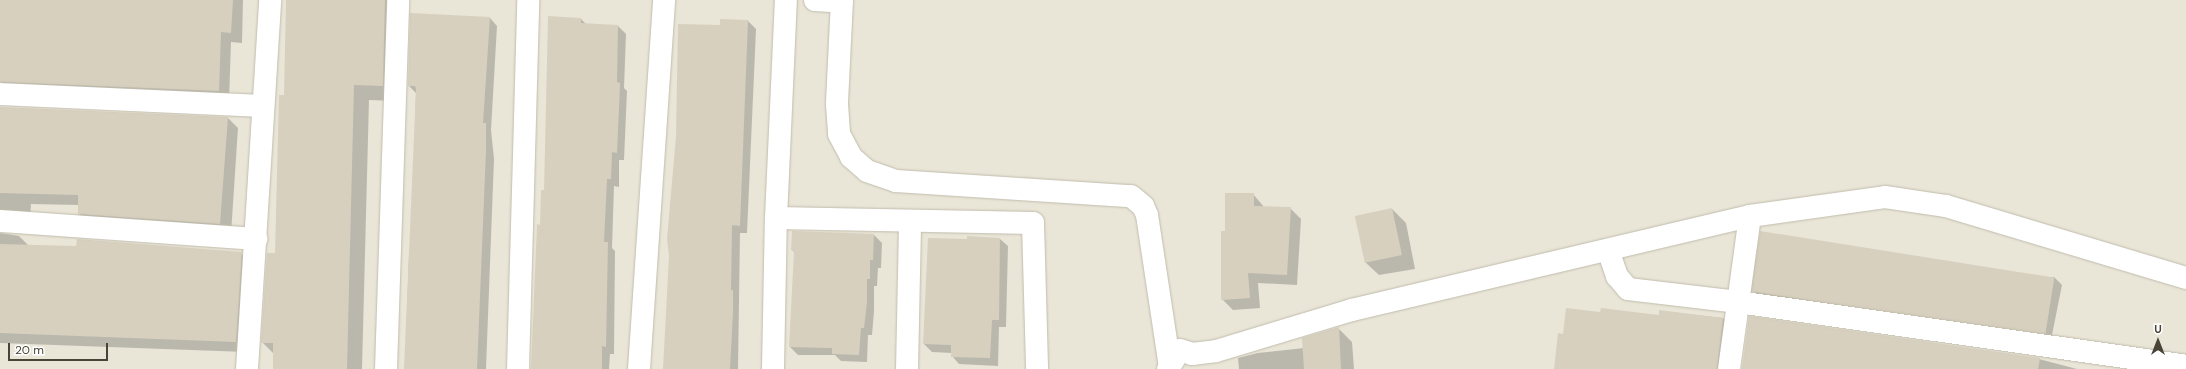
<!DOCTYPE html>
<html>
<head>
<meta charset="utf-8">
<style>
	body { margin:0 }
	#map { position:relative; width:2186px; height:369px; overflow:hidden; background:#f5f3ea; font-family:"DM Sans",sans-serif }
	div>[style] { position:absolute }
	[style*='--x'] { left:calc(var(--x)*1px); top:calc(var(--y)*1px); width:calc(var(--w)*1px); rotate:calc(var(--a)*1deg) }
	.residential>* { inset:0; background:#e9e6d8; transform-origin:0 0 }
	.shadow>* { inset:0; background:#0003 }
	.building>* { inset:0; background:#d7d0bf; transform-origin:0 0 }
	.roads { filter:drop-shadow(0 0 1px #c1bcac) drop-shadow(0 0 1px #c1bcac) }
	.street>* { height:22px; margin:-11px; padding:0 11px; transform-origin:11px; border-radius:11px; background:#fff }
	span { translate:-50% -50%; white-space:nowrap; text-align:center; line-height:1.15; -webkit-text-stroke:3.5px #fff; paint-order:stroke }
	.north { position:absolute; left:2138px; top:321px; width:40px; height:40px; -webkit-text-stroke:3px #fff; paint-order:stroke; rotate:0deg; font-size:11px; font-weight:700; line-height:16px; text-align:center; color:#494438 }
	.north::after { content:''; display:block; margin:auto; width:14px; height:18px; background:#494438; clip-path:polygon(50% 0,100% 100%,50% 72%,0 100%) }
	.scale { position:absolute; left:8px; top:343px; width:100px; height:18px; box-sizing:border-box; border:2px solid #494438; border-top:0; padding-left:5px; font-size:12px; line-height:14px; white-space:nowrap; color:#494438; -webkit-text-stroke:3px #fff; paint-order:stroke }
</style>
</head>
<body>
<div id="map">
	<div class="residential">
		<i style="left:0;top:0;width:2186px;height:369px"></i>
	</div>
	<div class="shadow">
		<i style="clip-path:polygon(0 0,243px 0,242px 43px,231px 42px,229px 102px,0 100px,0 83px,6px 81px,0 81px)"></i>
		<i style="clip-path:polygon(287px 0,394px 0,398px 101px,369px 100px,362px 369px,281px 369px,277px 357px,262px 342px,276px 254px,285px 96px)"></i>
		<i style="clip-path:polygon(490px 18px,497px 26px,491px 130px,494px 159px,486px 369px,405px 369px,409px 255px,412px 255px,416px 93px,409px 86px)"></i>
		<i style="clip-path:polygon(581px 19px,586px 24px,618px 26px,626px 34px,624px 88px,627px 91px,624px 160px,619px 160px,619px 187px,614px 186px,612px 248px,615px 251px,614px 354px,610px 354px,609px 369px,532px 369px,545px 191px)"></i>
		<i style="clip-path:polygon(748px 21px,756px 29px,747px 233px,740px 233px,738px 369px,664px 369px,721px 26px)"></i>
		<i style="clip-path:polygon(0 108px,228px 118px,238px 128px,231px 234px,89px 224px,79px 214px,79px 205px,31px 204px,30px 220px,0 228px)"></i>
		<i style="clip-path:polygon(1253px 194px,1264px 207px,1290px 208px,1301px 219px,1297px 285px,1258px 283px,1260px 308px,1233px 310px,1222px 299px,1226px 232px)"></i>
		<i style="clip-path:polygon(1392px 209px,1406px 223px,1415px 269px,1379px 275px,1365px 262px)"></i>
		<i style="clip-path:polygon(0 233px,19px 236px,29px 246px,241px 253px,252px 263px,246px 352px,0 343px)"></i>
		<i style="clip-path:polygon(874px 235px,882px 243px,881px 268px,878px 268px,877px 286px,874px 286px,874px 311px,872px 335px,868px 335px,867px 362px,841px 361px,835px 355px,798px 355px,790px 347px,795px 253px,792px 250px)"></i>
		<i style="clip-path:polygon(929px 239px,1000px 239px,1008px 246px,1006px 327px,999px 327px,998px 366px,959px 364px,952px 356px,952px 353px,932px 352px,924px 344px)"></i>
		<i style="clip-path:polygon(2054px 277px,2062px 285px,2051px 340px,1761px 299px,1753px 291px)"></i>
		<i style="clip-path:polygon(1660px 311px,1723px 318px,1731px 327px,1726px 369px,1555px 369px,1564px 335px,1601px 313px,1660px 316px)"></i>
		<i style="clip-path:polygon(1338px 328px,1352px 342px,1354px 369px,1239px 369px,1238px 358px,1258px 353px,1304px 348px)"></i>
		<i style="clip-path:polygon(2039px 359px,2077px 369px,1743px 369px)"></i>
	</div>
	<div class="building">
		<i style="clip-path:polygon(0 0,233px 0,231px 33px,221px 32px,219px 91px,0 82px)"></i>
		<i style="clip-path:polygon(286px 0,385px 0,383px 86px,354px 85px,347px 369px,273px 369px,273px 343px,261px 343px,267px 253px,275px 253px,279px 95px,284px 95px)"></i>
		<i style="clip-path:polygon(410px 13px,490px 17px,483px 123px,486px 123px,486px 151px,477px 369px,404px 369px,416px 89px,415px 86px,408px 86px)"></i>
		<i style="clip-path:polygon(548px 16px,581px 18px,581px 23px,618px 25px,617px 82px,620px 83px,619px 108px,617px 153px,612px 152px,611px 179px,607px 179px,604px 242px,608px 242px,606px 347px,602px 346px,602px 369px,531px 369px,537px 224px,540px 225px,541px 190px,544px 190px)"></i>
		<i style="clip-path:polygon(720px 19px,748px 20px,740px 226px,732px 225px,731px 290px,733px 290px,733px 312px,730px 369px,663px 369px,669px 256px,667px 239px,676px 136px,678px 24px,720px 25px)"></i>
		<i style="clip-path:polygon(0 107px,228px 117px,220px 224px,78px 214px,78px 195px,0 193px)"></i>
		<i style="clip-path:polygon(1225px 193px,1254px 193px,1254px 206px,1291px 207px,1287px 275px,1248px 273px,1250px 298px,1221px 300px,1221px 231px,1225px 231px)"></i>
		<i style="left:1392px;top:208px;width:48px;height:38px;rotate:78deg"></i>
		<i style="clip-path:polygon(792px 231px,874px 234px,873px 260px,870px 260px,870px 279px,867px 279px,867px 302px,864px 328px,861px 328px,859px 355px,832px 354px,832px 348px,789px 347px,794px 251px,791px 250px)"></i>
		<i style="left:1760px;top:231px;width:298px;height:61px;rotate:9deg"></i>
		<i style="clip-path:polygon(967px 236px,1000px 238px,999px 320px,992px 320px,990px 358px,951px 357px,951px 345px,923px 344px,928px 238px,967px 239px)"></i>
		<i style="clip-path:polygon(77px 239px,242px 252px,236px 342px,0 333px,0 244px,76px 246px)"></i>
		<i style="clip-path:polygon(1566px 308px,1600px 312px,1601px 308px,1659px 315px,1659px 310px,1723px 318px,1717px 369px,1554px 369px,1558px 333px,1563px 334px)"></i>
		<i style="clip-path:polygon(1749px 316px,2040px 358px,2038px 369px,1742px 369px)"></i>
		<i style="clip-path:polygon(1339px 327px,1341px 369px,1304px 369px,1302px 338px)"></i>
	</div>
	<div class="roads">
		<div class="street">
			<i style="--x:815;--y:0;--w:27;--a:4"></i>
			<i style="--x:842;--y:0;--w:104;--a:92.8"></i>
			<i style="--x:837;--y:104;--w:30;--a:86"></i>
			<i style="--x:839;--y:134;--w:26;--a:62"></i>
			<i style="--x:851;--y:157;--w:21;--a:41"></i>
			<i style="--x:867;--y:171;--w:31;--a:19"></i>
			<i style="--x:896;--y:181;--w:235;--a:3.7"></i>
			<i style="--x:1131;--y:196;--w:16;--a:40"></i>
			<i style="--x:1143;--y:206;--w:10;--a:66"></i>
			<i style="--x:1147;--y:215;--w:154;--a:81.4"></i>
			<i style="--x:0;--y:94;--w:263;--a:2.6"></i>
			<i style="--x:776;--y:218;--w:257;--a:1.1"></i>
			<i style="--x:1033;--y:223;--w:146;--a:88.4"></i>
			<i style="--x:0;--y:221;--w:257;--a:4"></i>
			<i style="--x:1608;--y:250;--w:28;--a:71"></i>
			<i style="--x:1617;--y:276;--w:17;--a:50"></i>
			<i style="--x:1628;--y:289;--w:111;--a:6.7"></i>
			<i style="--x:1738;--y:302;--w:453;--a:8.1"></i>
			<i style="--x:247;--y:369;--w:370;--a:-86.4"></i>
			<i style="--x:386;--y:369;--w:369;--a:-88.1"></i>
			<i style="--x:518;--y:369;--w:369;--a:-88.4"></i>
			<i style="--x:639;--y:369;--w:370;--a:-86.1"></i>
			<i style="--x:773;--y:369;--w:151;--a:-88.9"></i>
			<i style="--x:776;--y:218;--w:218;--a:-87.4"></i>
			<i style="--x:907;--y:369;--w:148;--a:-88.8"></i>
			<i style="--x:1168;--y:369;--w:22;--a:-58"></i>
			<i style="--x:1180;--y:350;--w:13;--a:18"></i>
			<i style="--x:1192;--y:354;--w:24;--a:-7"></i>
			<i style="--x:1216;--y:351;--w:142;--a:-16.8"></i>
			<i style="--x:1352;--y:310;--w:409;--a:-13.3"></i>
			<i style="--x:1750;--y:216;--w:136;--a:-8"></i>
			<i style="--x:1885;--y:197;--w:62;--a:8.4"></i>
			<i style="--x:1946;--y:206;--w:251;--a:16.7"></i>
			<i style="--x:1729;--y:369;--w:154;--a:-82.2"></i>
		</div>
	</div>
	<div class="north">U</div>
	<div class="scale">20 m</div>
</div>
</body>
</html>
